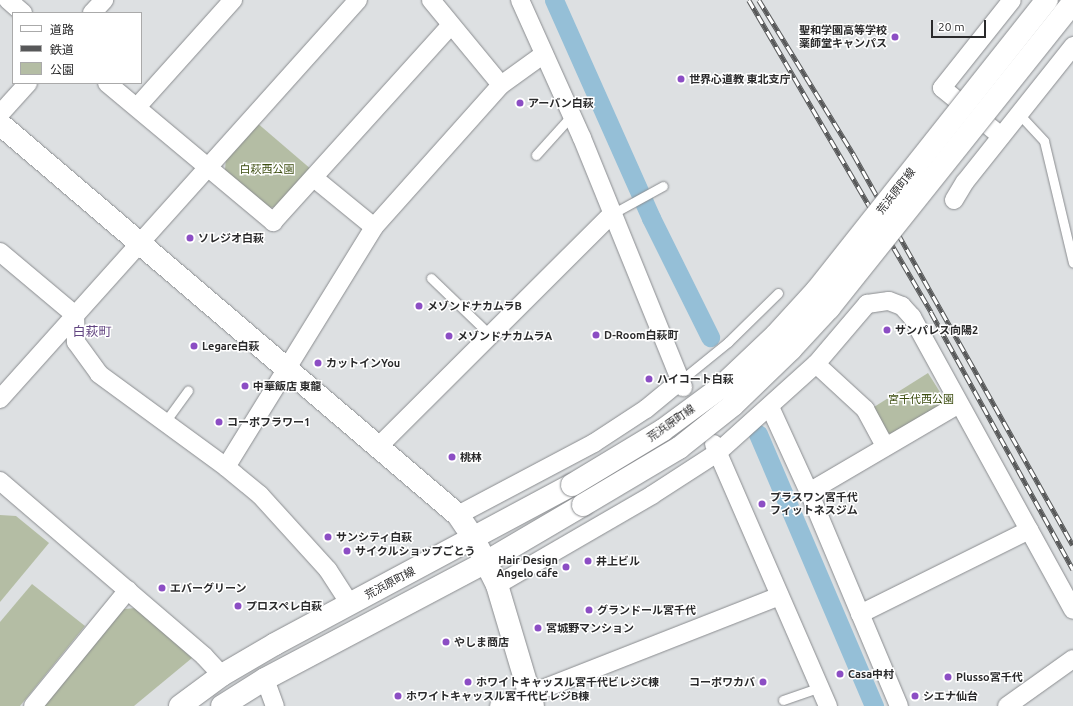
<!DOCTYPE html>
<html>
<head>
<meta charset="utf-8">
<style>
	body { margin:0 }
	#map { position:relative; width:1073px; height:706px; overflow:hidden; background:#dde0e2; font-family:Ubuntu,"Noto Sans JP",sans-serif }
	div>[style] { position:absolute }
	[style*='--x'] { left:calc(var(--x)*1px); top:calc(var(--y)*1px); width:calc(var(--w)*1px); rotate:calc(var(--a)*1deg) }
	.green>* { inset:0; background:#b4bda4 }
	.canal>* { height:19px; margin:-9.5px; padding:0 9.5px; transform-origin:9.5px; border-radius:9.5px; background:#95bfd7 }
	.roads { filter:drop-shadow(0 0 1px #8a8c8f) drop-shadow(0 0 1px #8a8c8f) }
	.service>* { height:9px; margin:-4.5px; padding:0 4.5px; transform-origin:4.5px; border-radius:4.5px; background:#fff }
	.minor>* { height:18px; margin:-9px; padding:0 9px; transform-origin:9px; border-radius:9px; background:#fff }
	.tertiary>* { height:22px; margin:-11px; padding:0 11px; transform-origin:11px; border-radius:11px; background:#fff }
	.secondary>* { height:22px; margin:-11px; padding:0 11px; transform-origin:11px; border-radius:11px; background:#fff }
	.rail>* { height:4.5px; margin-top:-2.25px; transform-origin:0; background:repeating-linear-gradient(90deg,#fff 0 9px,#575859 0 18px); box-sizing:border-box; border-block:1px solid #575859 }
	.bridges { filter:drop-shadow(0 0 1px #8a8c8f) drop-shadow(0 0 1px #8a8c8f) }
	.secondary-bridge>* { height:22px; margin:-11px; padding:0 11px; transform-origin:11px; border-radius:11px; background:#fff }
	.dots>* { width:11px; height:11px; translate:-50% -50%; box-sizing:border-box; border:2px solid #fff; border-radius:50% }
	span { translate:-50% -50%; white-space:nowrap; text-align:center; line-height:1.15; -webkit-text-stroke:3px #fff; paint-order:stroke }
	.poi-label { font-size:11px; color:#2a2a2b; font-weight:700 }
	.right { translate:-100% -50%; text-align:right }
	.left { translate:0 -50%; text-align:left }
	.park-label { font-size:11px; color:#3c4d10 }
	.street-label { font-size:11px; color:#2a2a2b }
	.quarter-label { font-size:13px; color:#624581 }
	.legend { position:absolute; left:12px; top:12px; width:130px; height:72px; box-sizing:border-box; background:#fff; border:1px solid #aaa; margin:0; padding:5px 7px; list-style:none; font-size:12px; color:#2a2a2b }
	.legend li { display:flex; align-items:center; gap:8px; height:20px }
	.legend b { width:20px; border:1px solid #aaa }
	.scale { position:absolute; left:931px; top:20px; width:55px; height:18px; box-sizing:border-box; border:2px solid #2a2a2b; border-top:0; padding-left:5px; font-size:12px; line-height:14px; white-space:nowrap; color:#2a2a2b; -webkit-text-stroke:3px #fff; paint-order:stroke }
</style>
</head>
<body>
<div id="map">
	<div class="green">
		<i style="clip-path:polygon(256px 122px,312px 170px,280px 206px,269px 208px,225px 170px,226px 158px)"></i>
		<i style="clip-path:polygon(928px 373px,945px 400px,941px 408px,894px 435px,886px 432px,874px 407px)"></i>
		<i style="clip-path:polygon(0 515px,16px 516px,49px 543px,0 602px)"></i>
		<i style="clip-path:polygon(32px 584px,85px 626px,20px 706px,0 706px,0 622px)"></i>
		<i style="clip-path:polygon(136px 608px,192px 658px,134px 706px,43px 706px,124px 609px)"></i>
	</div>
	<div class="canal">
		<i style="--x:554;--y:0;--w:239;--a:66"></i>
		<i style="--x:651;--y:218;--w:133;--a:63.6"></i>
		<i style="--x:758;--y:434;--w:296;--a:66.9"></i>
	</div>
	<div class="roads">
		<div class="service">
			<i style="--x:1019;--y:114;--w:37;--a:47"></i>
			<i style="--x:1044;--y:141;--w:125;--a:76.6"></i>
			<i style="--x:536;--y:155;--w:54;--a:-48"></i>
			<i style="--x:612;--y:214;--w:58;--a:-28.8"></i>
			<i style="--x:431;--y:278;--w:82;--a:44"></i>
			<i style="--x:680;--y:381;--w:62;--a:-39.1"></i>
			<i style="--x:728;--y:342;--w:70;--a:-44.4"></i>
			<i style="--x:165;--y:422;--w:39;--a:-54"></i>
			<i style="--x:783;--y:700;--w:39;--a:-19"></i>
		</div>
		<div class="minor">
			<i style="--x:8;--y:0;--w:20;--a:41"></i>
			<i style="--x:431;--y:0;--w:110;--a:50.5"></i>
			<i style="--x:520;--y:0;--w:151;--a:65.8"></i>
			<i style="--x:582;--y:138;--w:269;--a:67.9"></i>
			<i style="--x:92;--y:13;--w:18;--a:-47"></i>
			<i style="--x:107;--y:83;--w:217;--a:39.9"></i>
			<i style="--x:273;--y:222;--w:264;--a:-47.9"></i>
			<i style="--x:137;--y:107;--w:144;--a:-48.1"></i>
			<i style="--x:0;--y:114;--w:42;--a:-47.9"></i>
			<i style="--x:1001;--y:136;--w:76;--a:-140.9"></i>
			<i style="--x:942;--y:88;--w:112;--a:-51.5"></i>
			<i style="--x:314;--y:178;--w:77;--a:39.2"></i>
			<i style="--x:954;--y:200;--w:21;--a:-59"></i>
			<i style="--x:965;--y:182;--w:174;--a:-51.5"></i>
			<i style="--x:0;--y:252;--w:98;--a:40"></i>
			<i style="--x:75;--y:315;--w:27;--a:88"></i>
			<i style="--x:76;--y:342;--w:39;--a:54"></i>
			<i style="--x:99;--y:374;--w:157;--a:36.2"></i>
			<i style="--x:226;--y:467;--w:44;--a:39.5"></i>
			<i style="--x:260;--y:495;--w:101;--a:47.8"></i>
			<i style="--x:328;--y:570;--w:40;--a:57.1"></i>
			<i style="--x:816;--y:364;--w:67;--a:42.6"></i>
			<i style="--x:865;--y:409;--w:42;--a:61.6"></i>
			<i style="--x:0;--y:399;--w:536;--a:-48.1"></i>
			<i style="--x:770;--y:407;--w:94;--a:65.4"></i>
			<i style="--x:809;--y:492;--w:232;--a:67.2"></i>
			<i style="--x:714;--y:444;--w:286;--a:66.5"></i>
			<i style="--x:379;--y:446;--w:329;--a:-44.9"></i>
			<i style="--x:226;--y:467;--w:282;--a:-58.3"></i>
			<i style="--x:374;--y:227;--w:191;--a:-48.2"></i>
			<i style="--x:501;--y:85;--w:53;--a:-35.8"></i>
			<i style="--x:0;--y:481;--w:269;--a:40.6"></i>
			<i style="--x:204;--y:656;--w:26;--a:47"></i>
			<i style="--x:809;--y:492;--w:174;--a:-30.4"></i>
			<i style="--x:458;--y:515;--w:154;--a:-27.9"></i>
			<i style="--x:594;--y:443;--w:62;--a:-33.2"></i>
			<i style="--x:646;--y:409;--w:44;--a:-39.5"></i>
			<i style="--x:497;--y:585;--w:179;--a:-30.1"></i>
			<i style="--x:652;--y:495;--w:77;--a:-32.9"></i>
			<i style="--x:717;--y:453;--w:133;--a:-42"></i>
			<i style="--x:816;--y:364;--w:79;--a:-49.6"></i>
			<i style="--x:867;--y:304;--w:22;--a:-8"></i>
			<i style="--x:889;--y:301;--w:14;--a:21"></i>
			<i style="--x:902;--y:306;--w:15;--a:48"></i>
			<i style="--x:912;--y:317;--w:334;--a:61.2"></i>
			<i style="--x:860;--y:614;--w:189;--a:-26.4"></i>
			<i style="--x:265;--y:679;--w:29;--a:70"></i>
			<i style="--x:33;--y:706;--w:150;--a:-50.7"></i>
			<i style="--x:499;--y:706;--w:301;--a:-21.4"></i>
			<i style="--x:1007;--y:706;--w:81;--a:-35.5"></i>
		</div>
		<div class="tertiary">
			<i style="--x:0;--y:124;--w:602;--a:40.49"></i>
			<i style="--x:458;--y:515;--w:27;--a:56"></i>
			<i style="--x:473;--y:537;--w:54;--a:63.4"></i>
			<i style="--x:497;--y:585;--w:126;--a:73.4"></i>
		</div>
		<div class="secondary">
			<i style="--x:180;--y:706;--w:52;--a:-36.4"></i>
			<i style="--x:222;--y:675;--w:61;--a:-30.3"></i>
			<i style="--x:275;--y:644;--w:337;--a:-28.2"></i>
			<i style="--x:222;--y:706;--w:51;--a:-32.1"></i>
			<i style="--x:265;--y:679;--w:250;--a:-27.9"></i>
			<i style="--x:486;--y:562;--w:113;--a:-30.4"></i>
		</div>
	</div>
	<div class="rail">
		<i style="--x:749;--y:0;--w:361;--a:59.7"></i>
		<i style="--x:931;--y:312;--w:294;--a:61.1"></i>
		<i style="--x:759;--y:0;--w:182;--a:58.5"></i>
		<i style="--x:854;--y:155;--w:447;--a:60.7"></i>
	</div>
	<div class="bridges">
		<div class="secondary-bridge">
			<i style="--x:572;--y:485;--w:106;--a:-31.1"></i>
			<i style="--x:663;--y:430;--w:71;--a:-36.4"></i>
			<i style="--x:720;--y:388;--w:77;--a:-43.4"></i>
			<i style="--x:776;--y:335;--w:61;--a:-47.7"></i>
			<i style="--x:817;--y:290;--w:370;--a:-51.6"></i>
			<i style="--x:583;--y:505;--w:112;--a:-30.7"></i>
			<i style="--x:679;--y:448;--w:69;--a:-38.5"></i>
			<i style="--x:733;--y:405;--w:81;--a:-44"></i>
			<i style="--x:791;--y:349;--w:56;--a:-47.2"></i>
			<i style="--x:829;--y:308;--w:391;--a:-51.4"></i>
		</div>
	</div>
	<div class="dots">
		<i style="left:895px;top:37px;background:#8c4ec4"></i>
		<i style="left:681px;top:79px;background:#8c4ec4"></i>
		<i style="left:520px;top:103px;background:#8c4ec4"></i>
		<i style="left:190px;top:238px;background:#8c4ec4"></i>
		<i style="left:419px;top:306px;background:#8c4ec4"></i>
		<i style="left:887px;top:330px;background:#8c4ec4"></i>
		<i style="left:596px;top:335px;background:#8c4ec4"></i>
		<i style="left:449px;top:336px;background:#8c4ec4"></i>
		<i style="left:194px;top:346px;background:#8c4ec4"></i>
		<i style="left:318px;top:363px;background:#8c4ec4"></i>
		<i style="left:649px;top:379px;background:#8c4ec4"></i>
		<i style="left:245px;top:386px;background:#8c4ec4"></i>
		<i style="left:219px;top:422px;background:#8c4ec4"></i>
		<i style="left:452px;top:457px;background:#8c4ec4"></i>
		<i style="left:762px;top:504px;background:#8c4ec4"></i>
		<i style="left:328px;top:537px;background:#8c4ec4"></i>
		<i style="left:347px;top:551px;background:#8c4ec4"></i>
		<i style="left:588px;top:561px;background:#8c4ec4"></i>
		<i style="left:566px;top:567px;background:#8c4ec4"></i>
		<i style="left:162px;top:588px;background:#8c4ec4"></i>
		<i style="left:238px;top:606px;background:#8c4ec4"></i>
		<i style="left:589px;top:610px;background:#8c4ec4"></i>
		<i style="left:538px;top:628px;background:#8c4ec4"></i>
		<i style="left:446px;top:642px;background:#8c4ec4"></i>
		<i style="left:840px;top:674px;background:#8c4ec4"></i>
		<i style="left:948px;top:677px;background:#8c4ec4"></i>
		<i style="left:468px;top:682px;background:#8c4ec4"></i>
		<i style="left:763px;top:682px;background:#8c4ec4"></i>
		<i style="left:398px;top:696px;background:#8c4ec4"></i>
		<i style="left:915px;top:696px;background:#8c4ec4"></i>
	</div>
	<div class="poi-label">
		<span class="right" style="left:887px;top:37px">聖和学園高等学校<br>薬師堂キャンパス</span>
		<span class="left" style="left:689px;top:79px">世界心道教 東北支庁</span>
		<span class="left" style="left:528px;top:103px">アーバン白萩</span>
		<span class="left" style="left:198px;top:238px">ソレジオ白萩</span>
		<span class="left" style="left:427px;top:306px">メゾンドナカムラB</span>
		<span class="left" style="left:895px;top:330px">サンパレス向陽2</span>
		<span class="left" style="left:604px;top:335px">D-Room白萩町</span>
		<span class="left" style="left:457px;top:336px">メゾンドナカムラA</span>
		<span class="left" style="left:202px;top:346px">Legare白萩</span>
		<span class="left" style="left:326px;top:363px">カットインYou</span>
		<span class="left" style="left:657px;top:379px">ハイコート白萩</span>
		<span class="left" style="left:253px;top:386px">中華飯店 東龍</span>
		<span class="left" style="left:227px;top:422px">コーポフラワー1</span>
		<span class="left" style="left:460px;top:457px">桃林</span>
		<span class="left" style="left:770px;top:504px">プラスワン宮千代<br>フィットネスジム</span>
		<span class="left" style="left:336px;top:537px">サンシティ白萩</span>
		<span class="left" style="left:355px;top:551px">サイクルショップごとう</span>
		<span class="right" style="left:558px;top:567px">Hair Design<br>Angelo cafe</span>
		<span class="left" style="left:596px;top:561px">井上ビル</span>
		<span class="left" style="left:170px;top:588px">エバーグリーン</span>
		<span class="left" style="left:246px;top:606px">プロスペレ白萩</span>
		<span class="left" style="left:597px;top:610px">グランドール宮千代</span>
		<span class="left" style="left:546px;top:628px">宮城野マンション</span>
		<span class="left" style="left:454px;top:642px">やしま商店</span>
		<span class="left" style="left:848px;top:674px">Casa中村</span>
		<span class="left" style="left:956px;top:677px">Plusso宮千代</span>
		<span class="left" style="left:476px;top:682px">ホワイトキャッスル宮千代ビレジC棟</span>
		<span class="right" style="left:755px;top:682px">コーポワカバ</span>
		<span class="left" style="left:406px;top:696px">ホワイトキャッスル宮千代ビレジB棟</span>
		<span class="left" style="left:923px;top:696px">シエナ仙台</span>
	</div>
	<div class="park-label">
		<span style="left:267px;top:169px">白萩西公園</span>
		<span style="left:921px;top:399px">宮千代西公園</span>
	</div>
	<div class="street-label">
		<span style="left:896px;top:191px;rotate:-52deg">荒浜原町線</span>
		<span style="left:671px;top:423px;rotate:-35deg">荒浜原町線</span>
		<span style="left:390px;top:583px;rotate:-28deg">荒浜原町線</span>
	</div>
	<div class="quarter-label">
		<span style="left:92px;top:331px">白萩町</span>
	</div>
	<ul class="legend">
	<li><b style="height:5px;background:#fff"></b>道路</li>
	<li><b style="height:5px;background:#575859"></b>鉄道</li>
	<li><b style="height:11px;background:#b4bda4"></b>公園</li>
	</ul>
	<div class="scale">20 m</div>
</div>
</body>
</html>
